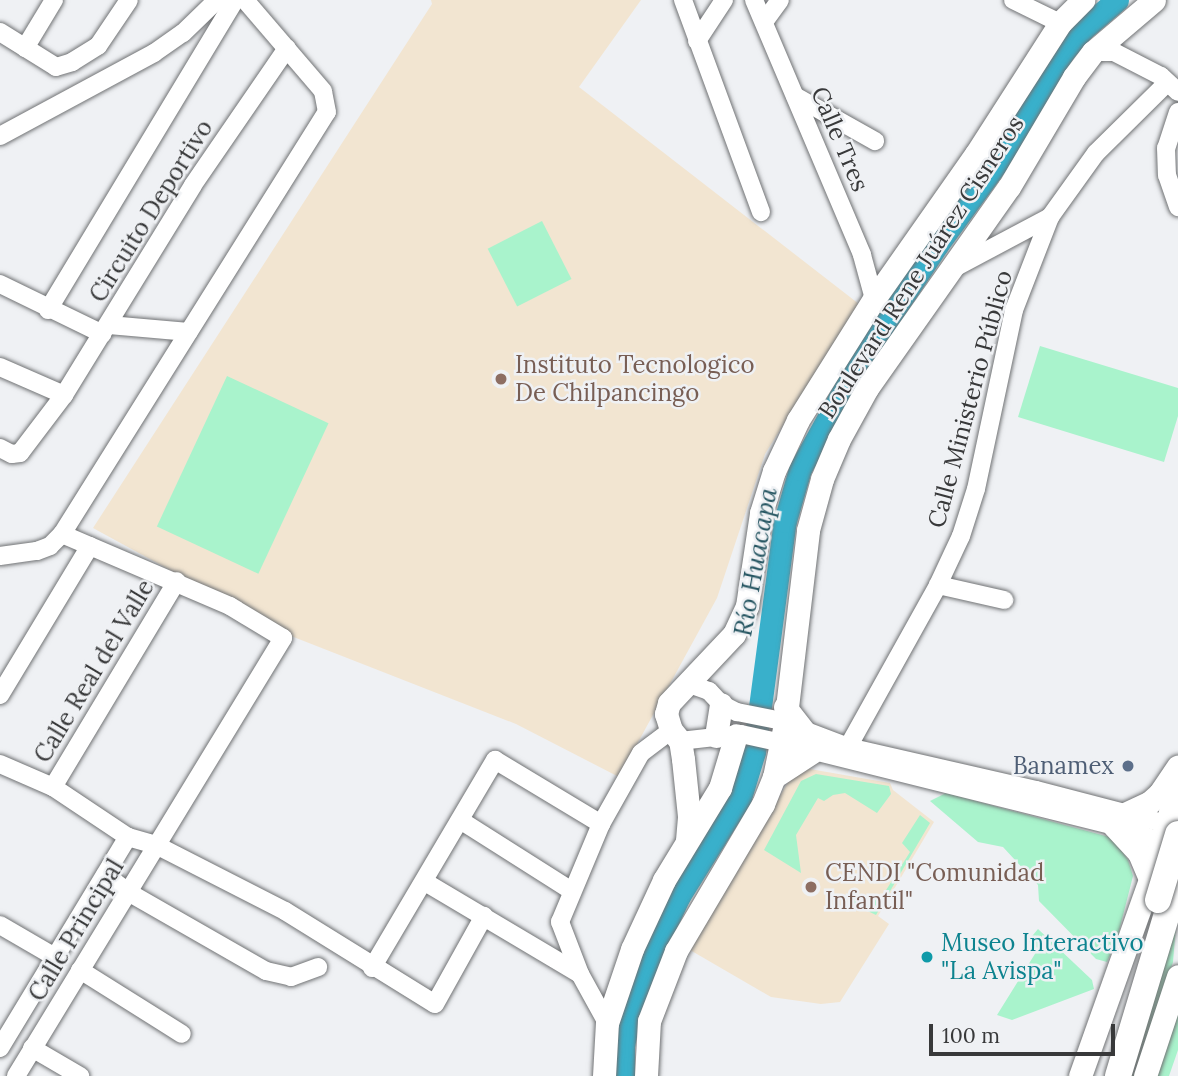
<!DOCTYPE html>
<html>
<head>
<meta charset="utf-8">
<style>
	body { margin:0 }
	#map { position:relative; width:1178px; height:1076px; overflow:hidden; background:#eff1f4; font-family:Lora,serif }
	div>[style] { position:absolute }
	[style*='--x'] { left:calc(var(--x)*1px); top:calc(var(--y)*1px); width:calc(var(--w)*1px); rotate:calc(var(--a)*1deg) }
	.education>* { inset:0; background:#f2e5d1 }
	.green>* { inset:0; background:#a9f3cc; transform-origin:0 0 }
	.river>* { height:23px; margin:-11.5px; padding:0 11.5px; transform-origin:11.5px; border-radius:11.5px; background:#39b0cb }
	.roads { filter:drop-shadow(0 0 2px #707274) drop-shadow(0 0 2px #707274) }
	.minor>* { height:18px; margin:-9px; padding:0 9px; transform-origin:9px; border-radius:9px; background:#fff }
	.major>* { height:23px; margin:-11.5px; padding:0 11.5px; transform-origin:11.5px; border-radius:11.5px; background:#fff }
	.highway>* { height:26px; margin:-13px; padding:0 13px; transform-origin:13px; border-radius:13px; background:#fff }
	.bridges { filter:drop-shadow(0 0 2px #707274) drop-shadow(0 0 2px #707274) }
	.highway-bridge>* { height:26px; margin:-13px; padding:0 13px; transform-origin:13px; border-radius:13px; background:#fff }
	.dots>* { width:19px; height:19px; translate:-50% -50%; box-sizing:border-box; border:4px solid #eff1f4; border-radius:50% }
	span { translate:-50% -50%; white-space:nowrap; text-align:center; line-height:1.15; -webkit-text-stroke:5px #eff1f4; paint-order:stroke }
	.street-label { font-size:24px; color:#38393a }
	.education-label { font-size:24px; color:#785e54 }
	.left { translate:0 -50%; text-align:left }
	.service-label { font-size:24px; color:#4e5e75 }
	.right { translate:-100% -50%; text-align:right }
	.culture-label { font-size:24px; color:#0d838f }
	.water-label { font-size:26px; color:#255561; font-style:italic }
	.scale { position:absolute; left:929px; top:1024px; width:186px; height:32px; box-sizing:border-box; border:4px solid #38393a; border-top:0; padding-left:9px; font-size:21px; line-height:24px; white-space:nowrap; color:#38393a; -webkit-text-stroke:5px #eff1f4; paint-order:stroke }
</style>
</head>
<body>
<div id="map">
	<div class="education">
		<i style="clip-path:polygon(431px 0,641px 0,579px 87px,859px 304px,765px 454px,717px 598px,619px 777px,516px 724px,291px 636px,93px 528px,432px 4px)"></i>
		<i style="clip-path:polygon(804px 768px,890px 783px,893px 790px,934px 822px,878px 916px,889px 924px,840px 1002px,821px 1004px,771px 997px,690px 950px,791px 777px)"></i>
	</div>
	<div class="green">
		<i style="left:542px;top:221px;width:65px;height:61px;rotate:63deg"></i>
		<i style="clip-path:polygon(1040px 346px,1178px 388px,1178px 416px,1164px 462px,1018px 417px)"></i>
		<i style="left:227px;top:376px;width:112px;height:166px;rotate:25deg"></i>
		<i style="clip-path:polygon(816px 774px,889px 786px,891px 794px,877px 813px,845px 793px,833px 795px,824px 801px,818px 798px,796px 835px,801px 873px,764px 850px,801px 781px)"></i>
		<i style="clip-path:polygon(946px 793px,1113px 838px,1128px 860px,1133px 876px,1116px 943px,1107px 962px,1096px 959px,1039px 901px,1038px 885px,1003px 847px,978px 842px,930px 801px)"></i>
		<i style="clip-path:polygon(920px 815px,930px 823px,876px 915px,847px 901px,883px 895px,910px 852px,902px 843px)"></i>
		<i style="clip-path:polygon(1176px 926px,1173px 962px,1136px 1076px,1130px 1076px)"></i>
		<i style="clip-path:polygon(1038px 929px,1092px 980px,1094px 989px,1012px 1020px,997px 1015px,1038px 949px,1028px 941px)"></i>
		<i style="clip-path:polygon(1178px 1013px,1178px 1050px,1169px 1076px,1155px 1076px)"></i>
	</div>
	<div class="river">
		<i style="--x:623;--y:1076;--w:30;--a:-90"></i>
		<i style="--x:623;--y:1046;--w:36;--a:-79"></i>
		<i style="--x:630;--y:1011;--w:58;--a:-69.7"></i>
		<i style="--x:650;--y:957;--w:68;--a:-64.6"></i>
		<i style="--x:679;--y:896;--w:115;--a:-58.1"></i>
		<i style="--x:740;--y:798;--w:48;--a:-73.1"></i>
		<i style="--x:754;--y:752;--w:233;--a:-82.4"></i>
		<i style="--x:785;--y:521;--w:54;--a:-73.9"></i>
		<i style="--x:800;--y:469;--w:126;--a:-61"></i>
		<i style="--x:861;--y:359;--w:137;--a:-56.3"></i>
		<i style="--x:937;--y:245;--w:100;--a:-53.9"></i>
		<i style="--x:996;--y:164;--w:132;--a:-59"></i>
		<i style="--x:1064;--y:51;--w:28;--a:-49"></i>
		<i style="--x:1082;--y:30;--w:46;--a:-40.6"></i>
	</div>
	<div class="roads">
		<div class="minor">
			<i style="--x:683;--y:0;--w:226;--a:69.8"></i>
			<i style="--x:754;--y:0;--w:277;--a:67"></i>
			<i style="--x:862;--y:255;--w:46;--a:74.7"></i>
			<i style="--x:1013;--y:0;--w:52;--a:26.1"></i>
			<i style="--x:764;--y:22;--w:27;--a:-54"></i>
			<i style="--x:0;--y:32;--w:66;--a:32"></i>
			<i style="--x:56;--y:67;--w:17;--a:-17"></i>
			<i style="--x:72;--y:62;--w:31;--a:-32"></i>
			<i style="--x:98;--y:46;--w:55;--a:-56"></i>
			<i style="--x:697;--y:41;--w:49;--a:-56.6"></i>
			<i style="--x:25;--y:48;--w:56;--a:-58.9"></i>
			<i style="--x:1093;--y:52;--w:21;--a:0"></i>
			<i style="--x:1114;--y:52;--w:53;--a:27.1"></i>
			<i style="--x:1161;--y:76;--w:23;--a:43"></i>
			<i style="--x:795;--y:96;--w:92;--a:29.4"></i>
			<i style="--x:1178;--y:112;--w:38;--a:108"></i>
			<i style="--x:1166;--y:148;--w:27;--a:88"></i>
			<i style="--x:1167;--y:175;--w:34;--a:71"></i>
			<i style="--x:0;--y:136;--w:175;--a:-28.3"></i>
			<i style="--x:154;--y:53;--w:35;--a:-35"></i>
			<i style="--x:183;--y:33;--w:47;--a:-44.1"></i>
			<i style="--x:954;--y:268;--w:109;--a:-28"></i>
			<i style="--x:0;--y:284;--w:114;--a:25.9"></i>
			<i style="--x:48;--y:310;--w:362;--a:-58.9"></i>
			<i style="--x:109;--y:325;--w:80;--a:5"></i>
			<i style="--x:0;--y:367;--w:70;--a:23.6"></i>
			<i style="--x:0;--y:448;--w:13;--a:27"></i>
			<i style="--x:12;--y:454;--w:8;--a:-7"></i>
			<i style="--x:20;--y:453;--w:73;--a:-52.8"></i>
			<i style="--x:64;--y:395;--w:246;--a:-58.4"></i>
			<i style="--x:193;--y:185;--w:166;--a:-55.5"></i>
			<i style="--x:0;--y:556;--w:37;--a:-8"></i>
			<i style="--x:37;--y:551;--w:14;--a:-21"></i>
			<i style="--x:50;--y:546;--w:17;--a:-45"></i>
			<i style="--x:62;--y:534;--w:498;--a:-57.9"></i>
			<i style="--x:327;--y:112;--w:21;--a:-101"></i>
			<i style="--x:323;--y:91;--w:120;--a:-130.6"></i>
			<i style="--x:938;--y:585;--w:68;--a:12.8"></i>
			<i style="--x:684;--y:686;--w:11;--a:0"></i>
			<i style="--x:695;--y:686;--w:15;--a:20"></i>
			<i style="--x:709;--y:691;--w:18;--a:47"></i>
			<i style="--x:721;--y:704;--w:18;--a:27"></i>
			<i style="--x:737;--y:712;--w:41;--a:11.3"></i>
			<i style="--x:777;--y:720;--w:76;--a:20.8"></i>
			<i style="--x:848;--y:747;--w:193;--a:12.9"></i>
			<i style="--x:1036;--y:790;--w:147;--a:14.6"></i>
			<i style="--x:0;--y:695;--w:174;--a:-58.9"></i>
			<i style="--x:680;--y:741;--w:61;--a:-6.5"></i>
			<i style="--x:741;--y:734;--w:42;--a:12.4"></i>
			<i style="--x:782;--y:743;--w:342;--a:14"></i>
			<i style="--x:1114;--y:826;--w:61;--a:18.1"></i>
			<i style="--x:848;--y:747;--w:185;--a:-60.9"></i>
			<i style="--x:938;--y:585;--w:54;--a:-64.9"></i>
			<i style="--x:961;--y:536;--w:49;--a:-72.3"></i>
			<i style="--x:976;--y:489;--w:183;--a:-78"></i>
			<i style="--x:1014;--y:310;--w:100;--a:-68.8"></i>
			<i style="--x:1050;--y:217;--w:79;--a:-54.3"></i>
			<i style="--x:1096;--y:153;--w:98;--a:-44.6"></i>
			<i style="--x:0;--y:764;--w:58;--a:23.5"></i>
			<i style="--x:53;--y:787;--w:90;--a:33.7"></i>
			<i style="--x:128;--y:837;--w:29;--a:16"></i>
			<i style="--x:156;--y:845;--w:145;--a:27.1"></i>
			<i style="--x:285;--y:911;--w:176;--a:31.8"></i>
			<i style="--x:435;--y:1004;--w:101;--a:-60.9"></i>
			<i style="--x:53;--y:787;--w:240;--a:-59"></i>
			<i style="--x:460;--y:820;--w:133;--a:32.4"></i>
			<i style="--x:105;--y:875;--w:29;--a:36"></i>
			<i style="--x:128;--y:892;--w:159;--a:29.8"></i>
			<i style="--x:266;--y:971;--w:26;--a:13"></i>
			<i style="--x:291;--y:977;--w:29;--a:-20"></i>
			<i style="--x:425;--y:882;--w:180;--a:30.7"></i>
			<i style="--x:0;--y:925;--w:64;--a:30.2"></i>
			<i style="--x:372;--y:968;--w:242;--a:-59.4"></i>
			<i style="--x:495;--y:760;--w:124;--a:31.1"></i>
			<i style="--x:80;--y:970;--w:120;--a:32.1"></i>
			<i style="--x:607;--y:1023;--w:56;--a:-118.9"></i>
			<i style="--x:580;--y:974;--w:56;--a:-111"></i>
			<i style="--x:560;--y:922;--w:106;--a:-67.3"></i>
			<i style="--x:601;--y:824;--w:81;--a:-60.6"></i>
			<i style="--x:641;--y:753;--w:38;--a:-37"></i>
			<i style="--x:0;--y:1048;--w:247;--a:-58.8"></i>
			<i style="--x:32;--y:1048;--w:56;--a:30.3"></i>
			<i style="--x:16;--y:1076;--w:513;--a:-58.63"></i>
			<i style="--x:283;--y:638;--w:62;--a:-148.9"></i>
			<i style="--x:230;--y:606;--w:183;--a:-156.8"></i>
		</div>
		<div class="major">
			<i style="--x:785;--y:707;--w:33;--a:52"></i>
			<i style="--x:716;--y:736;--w:32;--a:-81"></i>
			<i style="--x:774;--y:777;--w:45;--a:-33.3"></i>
			<i style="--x:1125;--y:814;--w:26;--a:-25"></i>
			<i style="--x:1149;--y:803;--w:15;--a:-42"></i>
			<i style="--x:1160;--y:793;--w:32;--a:-56"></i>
			<i style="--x:1114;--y:826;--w:37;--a:47"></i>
			<i style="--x:1139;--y:853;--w:28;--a:67"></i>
			<i style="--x:687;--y:840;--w:24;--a:-85"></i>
			<i style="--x:689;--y:816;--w:57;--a:-96"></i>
			<i style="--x:683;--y:759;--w:18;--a:-99"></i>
			<i style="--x:680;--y:741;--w:14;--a:-129"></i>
			<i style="--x:671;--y:730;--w:17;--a:-107"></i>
			<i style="--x:666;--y:714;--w:11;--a:-75"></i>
			<i style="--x:669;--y:703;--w:95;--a:-46.7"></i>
			<i style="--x:734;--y:634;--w:31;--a:-65"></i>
			<i style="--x:747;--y:606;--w:94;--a:-81.4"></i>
			<i style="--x:761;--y:513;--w:44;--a:-72.8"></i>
			<i style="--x:774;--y:471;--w:56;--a:-64.8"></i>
			<i style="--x:798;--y:420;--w:143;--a:-57.9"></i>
			<i style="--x:874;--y:299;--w:177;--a:-54.9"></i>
			<i style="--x:976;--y:154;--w:156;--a:-57.3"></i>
			<i style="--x:1060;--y:23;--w:33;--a:-45"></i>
			<i style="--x:604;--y:1076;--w:53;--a:-86.8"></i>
			<i style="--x:607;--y:1023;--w:78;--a:-71.3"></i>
			<i style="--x:632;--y:949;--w:76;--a:-65.1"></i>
			<i style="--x:664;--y:880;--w:108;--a:-58.7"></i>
			<i style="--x:720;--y:788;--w:55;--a:-73.2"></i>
			<i style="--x:646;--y:1076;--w:55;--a:-86.9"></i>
			<i style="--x:649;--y:1021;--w:75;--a:-68.9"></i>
			<i style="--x:676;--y:951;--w:171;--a:-59.4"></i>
			<i style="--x:763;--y:804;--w:29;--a:-68"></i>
			<i style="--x:774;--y:777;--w:54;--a:-78.3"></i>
			<i style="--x:785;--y:724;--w:195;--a:-83.2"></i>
			<i style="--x:808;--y:530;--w:53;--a:-74.6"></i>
			<i style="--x:822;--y:479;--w:43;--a:-67"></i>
			<i style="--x:839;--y:439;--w:58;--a:-61.2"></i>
			<i style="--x:867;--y:388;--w:246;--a:-54.8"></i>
			<i style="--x:1009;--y:187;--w:128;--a:-59.4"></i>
			<i style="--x:1074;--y:77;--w:31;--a:-53"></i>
			<i style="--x:1093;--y:52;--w:80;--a:-40.4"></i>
			<i style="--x:1080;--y:1076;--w:209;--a:-70.4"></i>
			<i style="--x:1150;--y:879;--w:98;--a:-73.4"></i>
			<i style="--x:1145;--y:1076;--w:105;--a:-71.7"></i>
		</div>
		<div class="highway">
			<i style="--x:1118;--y:1076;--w:208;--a:-73.2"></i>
		</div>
	</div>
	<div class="bridges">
		<div class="highway-bridge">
			<i style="--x:1158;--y:900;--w:69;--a:-73.1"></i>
		</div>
	</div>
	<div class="dots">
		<i style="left:501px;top:379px;background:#8d6e63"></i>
		<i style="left:1128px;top:766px;background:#5c6f8a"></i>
		<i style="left:811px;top:887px;background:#8d6e63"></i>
		<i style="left:927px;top:957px;background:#0f9aa8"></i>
	</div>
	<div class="street-label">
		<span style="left:840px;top:139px;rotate:67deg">Calle Tres</span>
		<span style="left:151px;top:211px;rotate:-58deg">Circuito Deportivo</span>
		<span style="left:921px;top:267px;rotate:-57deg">Boulevard Rene Juárez Cisneros</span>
		<span style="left:970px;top:399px;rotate:-75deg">Calle Ministerio Público</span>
		<span style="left:94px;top:671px;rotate:-59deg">Calle Real del Valle</span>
		<span style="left:76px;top:930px;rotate:-59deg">Calle Principal</span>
	</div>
	<div class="education-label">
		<span class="left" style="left:515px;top:379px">Instituto Tecnologico<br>De Chilpancingo</span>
		<span class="left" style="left:825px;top:887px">CENDI "Comunidad<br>Infantil"</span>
	</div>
	<div class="service-label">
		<span class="right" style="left:1114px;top:766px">Banamex</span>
	</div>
	<div class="culture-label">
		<span class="left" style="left:941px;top:957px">Museo Interactivo<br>"La Avispa"</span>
	</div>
	<div class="water-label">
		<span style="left:755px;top:562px;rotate:-80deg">Río Huacapa</span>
	</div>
	<div class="scale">100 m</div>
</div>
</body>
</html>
